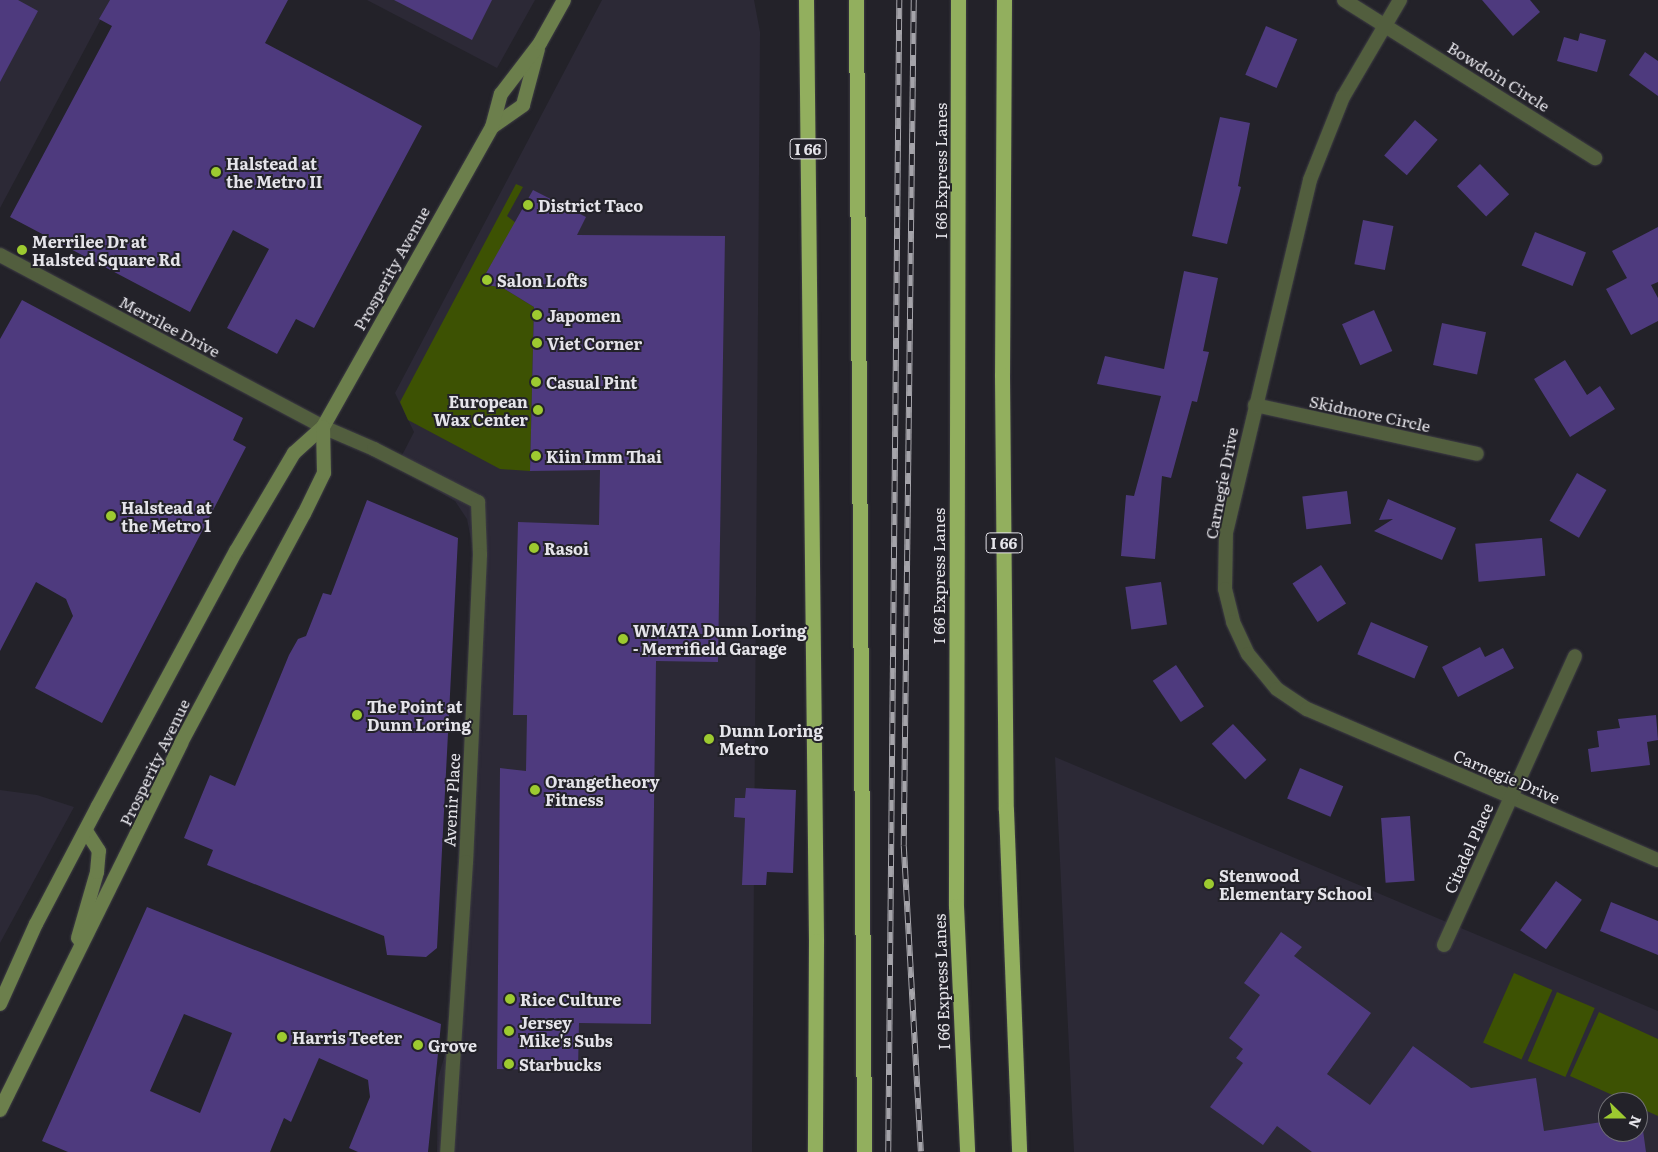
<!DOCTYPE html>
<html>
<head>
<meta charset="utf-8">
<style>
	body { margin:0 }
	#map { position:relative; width:1658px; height:1152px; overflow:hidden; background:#232229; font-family:Literata,serif }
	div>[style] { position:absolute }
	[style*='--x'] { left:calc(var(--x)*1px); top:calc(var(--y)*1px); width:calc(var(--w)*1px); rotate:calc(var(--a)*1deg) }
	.built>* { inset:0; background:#2c2936 }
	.green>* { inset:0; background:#3d5203; transform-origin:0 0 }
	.building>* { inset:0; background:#4e3a7e; transform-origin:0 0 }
	.roads { filter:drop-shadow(0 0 1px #3e3d44) drop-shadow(0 0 1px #3e3d44) }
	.minor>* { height:14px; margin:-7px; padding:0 7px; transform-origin:7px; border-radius:7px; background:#525e3e }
	.tertiary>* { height:14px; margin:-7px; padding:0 7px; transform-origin:7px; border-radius:7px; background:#525e3e }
	.secondary>* { height:14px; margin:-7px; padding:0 7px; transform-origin:7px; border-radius:7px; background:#6c7f4c }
	.motorway>* { height:15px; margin:-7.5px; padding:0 7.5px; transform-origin:7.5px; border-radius:7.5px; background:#92af5e }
	.rail>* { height:5.5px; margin-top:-2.75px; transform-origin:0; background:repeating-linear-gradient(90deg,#232229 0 11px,#a5a4aa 0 22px); box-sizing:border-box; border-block:1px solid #a5a4aa }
	.dots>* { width:14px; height:14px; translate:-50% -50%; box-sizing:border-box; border:2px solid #232229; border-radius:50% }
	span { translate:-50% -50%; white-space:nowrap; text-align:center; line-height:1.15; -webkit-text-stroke:4px #232229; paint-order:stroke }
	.shield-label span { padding:1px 4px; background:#232229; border:1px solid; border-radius:4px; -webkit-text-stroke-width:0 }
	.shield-label { font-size:15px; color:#e5e4ea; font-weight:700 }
	.street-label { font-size:16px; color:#e5e4ea }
	.poi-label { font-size:16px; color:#e5e4ea; font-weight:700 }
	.left { translate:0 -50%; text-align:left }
	.right { translate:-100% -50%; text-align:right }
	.north { position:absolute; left:1598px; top:1092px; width:50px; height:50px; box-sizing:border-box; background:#232229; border:1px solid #717076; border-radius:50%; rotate:112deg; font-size:14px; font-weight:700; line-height:20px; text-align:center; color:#e5e4ea }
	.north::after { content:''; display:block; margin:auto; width:18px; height:22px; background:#9dca30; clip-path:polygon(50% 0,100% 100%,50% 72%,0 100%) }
</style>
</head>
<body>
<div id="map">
	<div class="built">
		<i style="clip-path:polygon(0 0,111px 0,0 208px)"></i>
		<i style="clip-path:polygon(367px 0,535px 0,497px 68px)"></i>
		<i style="clip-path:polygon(602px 0,754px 0,760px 32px,752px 1152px,437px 1152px,438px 1078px,453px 1028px,455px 901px,471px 651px,472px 544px,467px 519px,455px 501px,396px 467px,414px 432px,395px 393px)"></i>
		<i style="clip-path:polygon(evenodd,1055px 757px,1658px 1011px,1658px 1152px,1074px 1152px,1055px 757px,1608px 1102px,1638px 1102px,1638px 1132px,1608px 1132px,1608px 1102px)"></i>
		<i style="clip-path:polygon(0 790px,37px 795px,74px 807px,0 943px)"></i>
	</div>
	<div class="green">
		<i style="clip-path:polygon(516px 184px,523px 187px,507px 216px,516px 223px,485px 275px,488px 285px,503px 288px,534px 307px,530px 471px,500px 469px,408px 420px,400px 402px)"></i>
		<i style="left:1514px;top:973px;width:42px;height:76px;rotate:24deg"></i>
		<i style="left:1557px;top:992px;width:41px;height:75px;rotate:23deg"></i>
		<i style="clip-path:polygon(1599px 1012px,1658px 1039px,1658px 1116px,1638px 1107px,1638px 1102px,1628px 1102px,1570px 1076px)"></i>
	</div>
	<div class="building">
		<i style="clip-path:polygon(0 0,18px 0,38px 11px,0 82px)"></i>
		<i style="clip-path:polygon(110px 0,288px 0,265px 43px,422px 126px,314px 328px,296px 319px,277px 354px,227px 328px,269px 249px,233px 230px,190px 312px,10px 217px,112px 26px,99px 19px)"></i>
		<i style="clip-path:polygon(394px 0,492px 0,472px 40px)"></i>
		<i style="clip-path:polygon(1482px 0,1530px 0,1540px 12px,1513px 36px)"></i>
		<i style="left:1266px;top:26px;width:34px;height:53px;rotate:23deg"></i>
		<i style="clip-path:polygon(1580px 33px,1606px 40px,1597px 72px,1557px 61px,1564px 37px,1578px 41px)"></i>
		<i style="clip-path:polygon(1645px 52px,1658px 61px,1658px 96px,1629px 75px)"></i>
		<i style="clip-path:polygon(1220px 117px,1250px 123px,1238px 186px,1241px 187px,1227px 244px,1192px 236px)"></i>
		<i style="left:1415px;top:120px;width:30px;height:47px;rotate:41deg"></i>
		<i style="left:1480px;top:164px;width:42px;height:32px;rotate:46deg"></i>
		<i style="clip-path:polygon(533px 190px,586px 217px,577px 235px,725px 236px,718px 662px,656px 661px,651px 1024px,579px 1023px,578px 1070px,497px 1069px,500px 768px,526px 771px,527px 715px,513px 715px,518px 522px,599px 525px,600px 470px,530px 471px,534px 307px,503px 288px,488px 285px,485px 275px)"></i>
		<i style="left:1363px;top:220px;width:31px;height:45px;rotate:11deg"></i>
		<i style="clip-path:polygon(1658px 227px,1658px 282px,1651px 285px,1658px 298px,1658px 321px,1631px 335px,1606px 289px,1627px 278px,1612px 251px)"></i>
		<i style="left:1535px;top:232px;width:55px;height:36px;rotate:22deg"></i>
		<i style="clip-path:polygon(1184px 271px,1218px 278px,1203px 351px,1209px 352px,1197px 402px,1192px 401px,1171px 478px,1162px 476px,1155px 559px,1121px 556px,1126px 495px,1134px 496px,1161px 396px,1097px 384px,1105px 356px,1164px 369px)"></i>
		<i style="clip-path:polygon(22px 300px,243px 418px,233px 440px,246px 447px,102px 723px,35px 688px,73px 616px,66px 599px,36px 582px,0 651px,0 339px)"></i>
		<i style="left:1374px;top:310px;width:45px;height:35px;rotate:66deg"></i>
		<i style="left:1442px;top:323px;width:45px;height:43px;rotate:12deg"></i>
		<i style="clip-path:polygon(1565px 360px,1587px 395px,1600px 386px,1615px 409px,1570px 437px,1534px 379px)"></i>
		<i style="left:1577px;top:473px;width:34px;height:55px;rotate:30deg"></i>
		<i style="left:1347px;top:491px;width:33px;height:45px;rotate:83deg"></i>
		<i style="clip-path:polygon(1388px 499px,1456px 528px,1442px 560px,1374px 531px,1393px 519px,1379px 520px)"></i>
		<i style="clip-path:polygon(367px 500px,458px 538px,437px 948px,426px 957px,387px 955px,384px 936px,207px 865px,213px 850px,184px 838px,210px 775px,235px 786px,289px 655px,298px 639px,306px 636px,323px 593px,331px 595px)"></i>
		<i style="left:1542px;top:538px;width:38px;height:67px;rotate:85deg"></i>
		<i style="left:1321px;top:565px;width:46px;height:34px;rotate:57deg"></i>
		<i style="left:1161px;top:582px;width:43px;height:36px;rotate:82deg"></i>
		<i style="left:1371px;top:622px;width:62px;height:35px;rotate:23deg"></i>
		<i style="clip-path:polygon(1480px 647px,1485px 657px,1503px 648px,1514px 668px,1458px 697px,1442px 667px)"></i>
		<i style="left:1176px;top:665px;width:50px;height:28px;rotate:56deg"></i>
		<i style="clip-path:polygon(1656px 715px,1658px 740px,1647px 742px,1650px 765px,1591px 772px,1588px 749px,1599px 747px,1597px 731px,1620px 728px,1618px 719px)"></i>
		<i style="left:1233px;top:724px;width:49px;height:29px;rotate:47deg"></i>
		<i style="left:1300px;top:768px;width:47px;height:33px;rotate:23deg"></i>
		<i style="clip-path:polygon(746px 788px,796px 790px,793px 873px,767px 872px,766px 885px,742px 885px,745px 818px,734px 817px,735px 798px,745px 798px)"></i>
		<i style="left:1410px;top:816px;width:65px;height:29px;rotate:86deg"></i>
		<i style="left:1556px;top:881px;width:32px;height:61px;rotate:36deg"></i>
		<i style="clip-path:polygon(1611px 902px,1658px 921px,1658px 955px,1600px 931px)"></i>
		<i style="clip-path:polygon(evenodd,147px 907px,441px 1024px,428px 1152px,358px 1152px,349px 1148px,370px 1097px,368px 1080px,319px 1058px,291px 1122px,284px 1118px,270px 1152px,68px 1152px,42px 1141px,147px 907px,184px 1014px,232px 1033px,200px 1113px,150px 1091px,184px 1014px)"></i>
		<i style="clip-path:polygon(1281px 932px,1302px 947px,1294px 956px,1371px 1013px,1327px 1074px,1370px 1105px,1413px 1046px,1471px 1088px,1536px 1078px,1544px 1131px,1608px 1121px,1608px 1132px,1638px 1132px,1638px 1116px,1641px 1116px,1646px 1152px,1312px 1152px,1277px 1126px,1263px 1145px,1210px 1107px,1243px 1063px,1236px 1058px,1243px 1049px,1229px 1038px,1260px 995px,1244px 983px)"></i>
	</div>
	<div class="roads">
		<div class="minor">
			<i style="--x:1344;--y:0;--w:297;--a:32.2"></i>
			<i style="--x:1400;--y:0;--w:113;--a:120.4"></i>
			<i style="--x:1343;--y:97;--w:89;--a:111.7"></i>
			<i style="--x:1310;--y:180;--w:362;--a:103.4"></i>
			<i style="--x:1226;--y:532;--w:57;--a:91"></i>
			<i style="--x:1225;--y:589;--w:34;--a:76"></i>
			<i style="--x:1233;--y:622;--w:35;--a:65"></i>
			<i style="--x:1248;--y:654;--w:45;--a:50.4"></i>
			<i style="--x:1277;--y:689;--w:36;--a:34"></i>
			<i style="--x:1307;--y:709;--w:382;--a:23.3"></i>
			<i style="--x:1255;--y:405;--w:227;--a:12.4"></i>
			<i style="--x:323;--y:427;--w:56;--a:23.3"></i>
			<i style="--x:374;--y:449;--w:117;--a:27"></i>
			<i style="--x:478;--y:502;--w:53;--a:87.8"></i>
			<i style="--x:480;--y:555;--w:307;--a:92.6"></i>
			<i style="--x:466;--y:862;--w:291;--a:93.7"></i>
			<i style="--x:1444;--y:945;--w:317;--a:-65.6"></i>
		</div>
		<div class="tertiary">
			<i style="--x:0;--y:255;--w:366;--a:28"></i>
		</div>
		<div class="secondary">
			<i style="--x:492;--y:127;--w:38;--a:-35"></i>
			<i style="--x:523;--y:105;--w:58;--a:-75"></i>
			<i style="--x:78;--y:938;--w:69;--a:-73.9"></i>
			<i style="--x:97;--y:872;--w:21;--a:-85"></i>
			<i style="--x:99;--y:851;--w:24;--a:-123"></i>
			<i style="--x:0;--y:1004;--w:88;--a:-65.8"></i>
			<i style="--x:36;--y:924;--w:133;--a:-62.3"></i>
			<i style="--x:98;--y:806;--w:290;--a:-61.6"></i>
			<i style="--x:236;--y:551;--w:114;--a:-59.4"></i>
			<i style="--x:294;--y:453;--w:39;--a:-42"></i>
			<i style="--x:323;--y:427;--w:344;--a:-60.6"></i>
			<i style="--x:492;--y:127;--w:34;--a:-75"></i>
			<i style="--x:501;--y:94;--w:64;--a:-52.6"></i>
			<i style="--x:540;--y:43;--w:49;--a:-60.8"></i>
			<i style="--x:0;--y:1110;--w:409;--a:-63.7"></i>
			<i style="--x:181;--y:743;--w:260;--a:-61.8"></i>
			<i style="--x:304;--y:514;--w:46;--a:-64"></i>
			<i style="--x:324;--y:473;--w:46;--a:-91.2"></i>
		</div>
		<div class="motorway">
			<i style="--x:806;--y:0;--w:941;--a:89.39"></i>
			<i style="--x:816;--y:941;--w:211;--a:90.3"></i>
			<i style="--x:856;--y:0;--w:1152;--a:89.6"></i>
			<i style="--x:958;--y:0;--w:906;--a:90.13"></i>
			<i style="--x:956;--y:906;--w:246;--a:87.4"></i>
			<i style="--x:1004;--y:0;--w:375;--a:90.3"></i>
			<i style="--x:1002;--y:375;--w:435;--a:89.5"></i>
			<i style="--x:1006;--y:810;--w:342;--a:87.8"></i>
		</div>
	</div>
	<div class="rail">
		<i style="--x:914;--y:0;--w:846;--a:90.68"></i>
		<i style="--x:904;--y:846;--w:306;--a:86.8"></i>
		<i style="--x:888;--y:1152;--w:1152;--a:-89.45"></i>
	</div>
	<div class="dots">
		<i style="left:216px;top:172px;background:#9dca30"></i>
		<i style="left:528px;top:205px;background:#9dca30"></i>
		<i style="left:22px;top:250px;background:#9dca30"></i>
		<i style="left:487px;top:280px;background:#9dca30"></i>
		<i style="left:537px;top:315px;background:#9dca30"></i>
		<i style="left:537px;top:343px;background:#9dca30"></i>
		<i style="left:536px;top:382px;background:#9dca30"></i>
		<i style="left:538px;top:410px;background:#9dca30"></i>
		<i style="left:536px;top:456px;background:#9dca30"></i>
		<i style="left:111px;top:516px;background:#9dca30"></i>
		<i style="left:534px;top:548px;background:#9dca30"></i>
		<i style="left:623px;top:639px;background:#9dca30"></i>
		<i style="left:357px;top:715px;background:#9dca30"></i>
		<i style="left:709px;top:739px;background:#9dca30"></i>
		<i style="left:535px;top:790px;background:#9dca30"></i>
		<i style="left:1209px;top:884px;background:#9dca30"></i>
		<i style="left:510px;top:999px;background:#9dca30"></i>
		<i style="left:509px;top:1031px;background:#9dca30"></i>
		<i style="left:282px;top:1037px;background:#9dca30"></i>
		<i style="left:418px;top:1045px;background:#9dca30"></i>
		<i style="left:509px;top:1064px;background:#9dca30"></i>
	</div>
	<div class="shield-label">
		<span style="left:808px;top:149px">I 66</span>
		<span style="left:1004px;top:543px">I 66</span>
	</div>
	<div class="street-label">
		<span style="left:1499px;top:76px;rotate:32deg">Bowdoin Circle</span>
		<span style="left:940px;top:171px;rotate:-90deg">I 66 Express Lanes</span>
		<span style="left:391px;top:268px;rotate:-61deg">Prosperity Avenue</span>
		<span style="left:170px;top:326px;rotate:28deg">Merrilee Drive</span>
		<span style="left:1370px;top:413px;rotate:12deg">Skidmore Circle</span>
		<span style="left:1221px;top:483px;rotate:-79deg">Carnegie Drive</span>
		<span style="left:938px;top:576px;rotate:-90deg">I 66 Express Lanes</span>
		<span style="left:154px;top:762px;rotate:-64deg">Prosperity Avenue</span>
		<span style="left:1507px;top:776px;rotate:23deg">Carnegie Drive</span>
		<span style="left:451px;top:800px;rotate:-87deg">Avenir Place</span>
		<span style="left:1468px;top:848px;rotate:-66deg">Citadel Place</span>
		<span style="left:941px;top:982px;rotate:-92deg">I 66 Express Lanes</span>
	</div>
	<div class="poi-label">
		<span class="left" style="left:226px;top:172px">Halstead at<br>the Metro II</span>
		<span class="left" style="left:538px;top:205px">District Taco</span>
		<span class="left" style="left:32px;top:250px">Merrilee Dr at<br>Halsted Square Rd</span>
		<span class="left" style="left:497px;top:280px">Salon Lofts</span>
		<span class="left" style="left:547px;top:315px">Japomen</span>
		<span class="left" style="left:547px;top:343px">Viet Corner</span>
		<span class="left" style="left:546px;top:382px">Casual Pint</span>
		<span class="right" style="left:528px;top:410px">European<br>Wax Center</span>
		<span class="left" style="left:546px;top:456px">Kiin Imm Thai</span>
		<span class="left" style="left:121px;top:516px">Halstead at<br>the Metro 1</span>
		<span class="left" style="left:544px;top:548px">Rasoi</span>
		<span class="left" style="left:633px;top:639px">WMATA Dunn Loring<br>- Merrifield Garage</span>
		<span class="left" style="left:367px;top:715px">The Point at<br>Dunn Loring</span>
		<span class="left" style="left:719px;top:739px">Dunn Loring<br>Metro</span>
		<span class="left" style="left:545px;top:790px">Orangetheory<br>Fitness</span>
		<span class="left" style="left:1219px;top:884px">Stenwood<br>Elementary School</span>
		<span class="left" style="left:520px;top:999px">Rice Culture</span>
		<span class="left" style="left:519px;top:1031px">Jersey<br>Mike's Subs</span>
		<span class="left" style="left:292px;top:1037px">Harris Teeter</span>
		<span class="left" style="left:428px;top:1045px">Grove</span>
		<span class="left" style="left:519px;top:1064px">Starbucks</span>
	</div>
	<div class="north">N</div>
</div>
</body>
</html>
